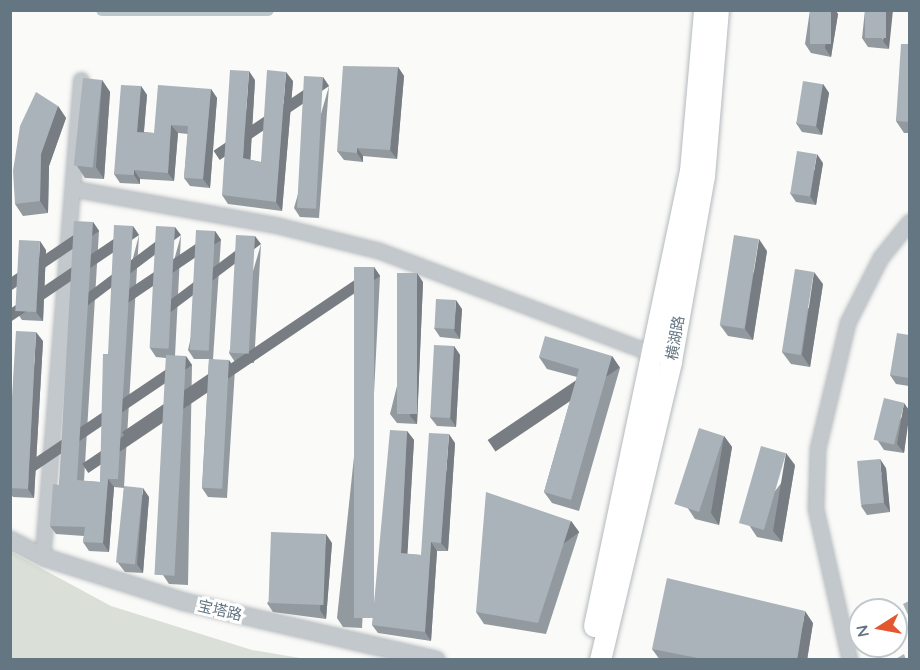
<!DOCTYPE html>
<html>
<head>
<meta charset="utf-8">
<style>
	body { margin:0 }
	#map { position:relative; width:920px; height:670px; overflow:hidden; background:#fafaf8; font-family:Quicksand,"Noto Sans SC",sans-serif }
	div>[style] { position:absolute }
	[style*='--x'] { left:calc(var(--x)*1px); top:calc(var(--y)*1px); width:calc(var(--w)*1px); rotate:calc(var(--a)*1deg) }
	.green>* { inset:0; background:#dadfd7 }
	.canal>* { height:12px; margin:-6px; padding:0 6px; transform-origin:6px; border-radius:6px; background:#bbc7cb }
	.roads { filter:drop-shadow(0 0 2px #b4b9bd) drop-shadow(0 0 2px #b4b9bd) }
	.minor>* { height:14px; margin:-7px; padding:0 7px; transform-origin:7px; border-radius:7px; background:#c3c8cc }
	.tertiary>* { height:16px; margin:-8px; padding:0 8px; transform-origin:8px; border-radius:8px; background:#c3c8cc }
	.trunk>* { height:21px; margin:-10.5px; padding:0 10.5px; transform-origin:10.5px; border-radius:10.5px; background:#fff }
	.wall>* { inset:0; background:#929a9f }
	.shaded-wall>* { inset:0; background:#777d82; transform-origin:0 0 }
	.building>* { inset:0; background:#aab3b9; transform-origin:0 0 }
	span { translate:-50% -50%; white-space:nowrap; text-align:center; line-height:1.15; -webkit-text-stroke:6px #fff; paint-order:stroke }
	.street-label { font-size:15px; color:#657683 }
	.frame { position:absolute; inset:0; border:12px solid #657683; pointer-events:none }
	.north { position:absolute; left:848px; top:598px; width:60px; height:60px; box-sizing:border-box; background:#fff; border:2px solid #c1c8cd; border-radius:50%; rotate:259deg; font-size:16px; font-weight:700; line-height:24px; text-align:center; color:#657683 }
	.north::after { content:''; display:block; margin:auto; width:21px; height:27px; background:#e4572e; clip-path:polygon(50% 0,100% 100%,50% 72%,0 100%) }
</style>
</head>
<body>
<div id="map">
	<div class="green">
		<i style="clip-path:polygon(11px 552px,111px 606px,252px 650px,306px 659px,11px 659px)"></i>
	</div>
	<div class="canal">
		<i style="--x:102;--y:10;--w:166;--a:0"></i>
	</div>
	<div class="roads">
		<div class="minor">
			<i style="--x:73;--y:189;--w:204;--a:10.2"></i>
			<i style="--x:274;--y:225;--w:108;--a:13.9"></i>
			<i style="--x:379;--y:251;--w:298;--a:20.6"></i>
			<i style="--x:43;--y:557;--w:478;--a:-85.4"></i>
			<i style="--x:850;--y:660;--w:155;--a:-102.7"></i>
			<i style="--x:816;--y:509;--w:60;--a:-88.1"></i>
			<i style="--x:818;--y:449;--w:130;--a:-76.6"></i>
			<i style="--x:848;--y:323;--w:73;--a:-63.1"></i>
			<i style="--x:881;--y:258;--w:46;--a:-51.1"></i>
		</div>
		<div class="tertiary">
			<i style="--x:10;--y:540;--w:37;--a:27"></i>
			<i style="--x:43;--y:557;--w:149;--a:17.6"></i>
			<i style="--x:185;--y:602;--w:258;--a:13"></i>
		</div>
		<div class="trunk">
			<i style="--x:594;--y:626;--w:465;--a:-78.1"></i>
			<i style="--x:690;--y:171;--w:162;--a:-85"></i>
			<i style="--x:600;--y:660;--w:307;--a:-76.6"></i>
			<i style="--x:671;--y:361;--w:188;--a:-79.9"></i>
			<i style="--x:704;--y:176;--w:167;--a:-85.2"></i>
		</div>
	</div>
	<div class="wall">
		<i style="clip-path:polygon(810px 10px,835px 10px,838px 14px,831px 57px,811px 53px,805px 44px)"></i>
		<i style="clip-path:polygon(865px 10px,889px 49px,868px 47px,862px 38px)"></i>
		<i style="clip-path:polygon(909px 44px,909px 133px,904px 133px,896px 121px)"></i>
		<i style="clip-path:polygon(398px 67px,404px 76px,397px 159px,363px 156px,363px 162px,344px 160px,337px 151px)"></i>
		<i style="clip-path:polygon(102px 80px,110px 92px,104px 179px,85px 178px,77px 166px)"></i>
		<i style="clip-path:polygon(255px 80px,250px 160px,261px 162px,293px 81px,282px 211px,228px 204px,222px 195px)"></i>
		<i style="clip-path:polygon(823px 84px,829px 93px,822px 135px,802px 132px,796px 123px)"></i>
		<i style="clip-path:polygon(141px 86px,147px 95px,144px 132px,154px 133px,211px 89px,217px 98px,210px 188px,190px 186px,184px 178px,188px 134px,178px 133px,174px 181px,140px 179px,140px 184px,120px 183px,114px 174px)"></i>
		<i style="clip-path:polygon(329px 86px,319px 218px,300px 217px,294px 208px)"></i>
		<i style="clip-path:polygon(58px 106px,66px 118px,49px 166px,48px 213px,23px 216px,15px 204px)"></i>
		<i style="clip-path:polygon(823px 163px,816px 205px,796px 202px,790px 193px)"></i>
		<i style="clip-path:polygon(93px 222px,99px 231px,84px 481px,100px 482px,108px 354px,139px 235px,124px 487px,149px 497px,143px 573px,125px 572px,118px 563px,124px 488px,114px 487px,109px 552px,89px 551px,83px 542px,84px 536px,56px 534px,50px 526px,59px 485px)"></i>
		<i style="clip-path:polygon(215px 231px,221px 240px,213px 359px,235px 369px,227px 498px,208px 497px,202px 488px,209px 359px,194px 359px,188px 350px)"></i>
		<i style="clip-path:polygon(181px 235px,175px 356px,192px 365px,188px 585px,169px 584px,163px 575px,166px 358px,156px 357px,150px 348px)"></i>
		<i style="clip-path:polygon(261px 244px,254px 363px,235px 362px,229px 353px)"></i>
		<i style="clip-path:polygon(46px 250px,43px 321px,22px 320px,16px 311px)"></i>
		<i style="clip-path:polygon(767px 251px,753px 340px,728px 336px,720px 325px)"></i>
		<i style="clip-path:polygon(374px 267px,380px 276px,362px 628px,343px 627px,337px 618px)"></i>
		<i style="clip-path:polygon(423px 282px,417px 424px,397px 423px,390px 414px)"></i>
		<i style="clip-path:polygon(823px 284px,810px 367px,791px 364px,782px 352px)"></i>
		<i style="clip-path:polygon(462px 309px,460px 339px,440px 337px,434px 328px)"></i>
		<i style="clip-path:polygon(909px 335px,909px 386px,896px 384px,890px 375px)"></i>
		<i style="clip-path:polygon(43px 341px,34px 498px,13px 497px,10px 493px,10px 430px)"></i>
		<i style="clip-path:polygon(454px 346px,460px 355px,456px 427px,437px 426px,430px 417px)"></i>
		<i style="clip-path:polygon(612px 356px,620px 368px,579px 511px,552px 503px,544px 492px,577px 377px,547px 369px,539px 357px)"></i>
		<i style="clip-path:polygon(909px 410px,904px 453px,884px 450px,878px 441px)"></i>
		<i style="clip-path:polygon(407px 431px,414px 440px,407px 554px,421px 555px,455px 443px,448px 551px,437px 551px,431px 641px,378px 633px,372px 625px)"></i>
		<i style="clip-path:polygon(724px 436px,732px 447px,719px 525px,695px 519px,687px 507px)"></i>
		<i style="clip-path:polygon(795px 465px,782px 542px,757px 537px,749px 525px)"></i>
		<i style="clip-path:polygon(886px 468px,890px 512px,867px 515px,861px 506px)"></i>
		<i style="clip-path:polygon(571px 521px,579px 532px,546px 634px,484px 624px,476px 612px)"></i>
		<i style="clip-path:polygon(332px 543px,326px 619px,273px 612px,267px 603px)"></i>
		<i style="clip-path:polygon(813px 623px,807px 660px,660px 660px,652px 649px)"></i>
	</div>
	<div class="shaded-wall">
		<i style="clip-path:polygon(831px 10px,835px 10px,838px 14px,831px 57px,825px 48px)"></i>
		<i style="clip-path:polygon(886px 10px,893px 10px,889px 49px,883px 41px)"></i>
		<i style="clip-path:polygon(398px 67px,404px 76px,397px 159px,390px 150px)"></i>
		<i style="clip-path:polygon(249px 71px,255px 80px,250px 167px,243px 158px)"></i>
		<i style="clip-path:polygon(286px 72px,293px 81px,282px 211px,276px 202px)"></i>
		<i style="left:323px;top:77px;width:11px;height:132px;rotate:56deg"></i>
		<i style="clip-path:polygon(102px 80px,110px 92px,104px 179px,96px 167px)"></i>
		<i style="clip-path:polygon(823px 84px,829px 93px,822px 135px,816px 126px)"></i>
		<i style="clip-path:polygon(141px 86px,147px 95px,143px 141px,137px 132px)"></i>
		<i style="clip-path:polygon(211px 89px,217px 98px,210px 188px,203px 179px)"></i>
		<i style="clip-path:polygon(58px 106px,66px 118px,49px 166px,48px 213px,40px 201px,41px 154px)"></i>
		<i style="clip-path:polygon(171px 125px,178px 133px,174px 181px,168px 173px)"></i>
		<i style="clip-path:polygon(357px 148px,363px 156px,363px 162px,357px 153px)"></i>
		<i style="clip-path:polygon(817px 154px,823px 163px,816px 205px,810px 196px)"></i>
		<i style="clip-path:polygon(134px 170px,140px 179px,140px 184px,134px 175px)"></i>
		<i style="left:93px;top:222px;width:11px;height:258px;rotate:56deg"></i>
		<i style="left:133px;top:226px;width:11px;height:253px;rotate:56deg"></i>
		<i style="left:175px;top:227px;width:10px;height:122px;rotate:53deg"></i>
		<i style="left:215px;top:231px;width:11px;height:120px;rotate:56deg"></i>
		<i style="left:255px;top:236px;width:10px;height:118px;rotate:53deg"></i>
		<i style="clip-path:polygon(759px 239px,767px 251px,753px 340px,745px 329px)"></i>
		<i style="clip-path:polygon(40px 241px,46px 250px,43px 321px,36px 312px)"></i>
		<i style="left:374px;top:267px;width:11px;height:352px;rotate:56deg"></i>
		<i style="clip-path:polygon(814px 272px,823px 284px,810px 367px,802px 355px)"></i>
		<i style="clip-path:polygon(417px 273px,423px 282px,417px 424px,410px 416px)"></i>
		<i style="clip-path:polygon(456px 300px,462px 309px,460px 339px,454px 330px)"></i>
		<i style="clip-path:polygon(36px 332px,43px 341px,34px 498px,28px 489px)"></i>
		<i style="clip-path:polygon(454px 346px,460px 355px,456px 427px,450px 418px)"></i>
		<i style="left:186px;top:356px;width:11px;height:220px;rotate:56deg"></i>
		<i style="left:612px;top:356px;width:14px;height:150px;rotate:56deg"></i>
		<i style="left:229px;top:360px;width:11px;height:129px;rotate:56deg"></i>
		<i style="clip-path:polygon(904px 403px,909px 410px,909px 418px,904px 453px,897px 444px)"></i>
		<i style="clip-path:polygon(407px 431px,414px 440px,407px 562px,401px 553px)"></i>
		<i style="clip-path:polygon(449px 434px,455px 443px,448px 551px,441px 543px)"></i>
		<i style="clip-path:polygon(724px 436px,732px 447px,719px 525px,711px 513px)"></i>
		<i style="clip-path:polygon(786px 453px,795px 465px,782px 542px,773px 531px)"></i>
		<i style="clip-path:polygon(880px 459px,886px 468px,890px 512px,884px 503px)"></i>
		<i style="clip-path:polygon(108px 479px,114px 487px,109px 552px,103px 543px)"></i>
		<i style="clip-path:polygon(143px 488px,149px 497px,143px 573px,137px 564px)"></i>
		<i style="left:571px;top:521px;width:14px;height:107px;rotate:54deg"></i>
		<i style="clip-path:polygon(326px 534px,332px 543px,326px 619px,320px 610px)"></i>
		<i style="clip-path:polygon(431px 542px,437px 551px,431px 641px,425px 632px)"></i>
		<i style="clip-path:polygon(805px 611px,813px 623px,807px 660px,797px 660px)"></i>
	</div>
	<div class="building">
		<i style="left:810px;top:10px;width:21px;height:34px"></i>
		<i style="left:865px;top:10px;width:21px;height:28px"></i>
		<i style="clip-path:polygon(901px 44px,909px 44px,909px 122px,896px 121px)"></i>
		<i style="clip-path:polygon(343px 66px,398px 67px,390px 150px,357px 148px,357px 153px,337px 151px)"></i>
		<i style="clip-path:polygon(230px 70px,249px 71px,243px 158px,261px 162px,267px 70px,286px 72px,276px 202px,222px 195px)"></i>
		<i style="left:304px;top:76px;width:19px;height:132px;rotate:3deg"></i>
		<i style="left:83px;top:78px;width:19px;height:88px;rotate:6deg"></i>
		<i style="left:803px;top:81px;width:20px;height:43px;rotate:9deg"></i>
		<i style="clip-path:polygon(121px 85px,141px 86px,137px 132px,154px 133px,158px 85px,211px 89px,203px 179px,184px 178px,188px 126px,171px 125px,168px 173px,134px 170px,134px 175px,114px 174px)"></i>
		<i style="clip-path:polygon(36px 92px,58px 106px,41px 154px,40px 201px,15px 204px,13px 171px,20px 126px)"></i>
		<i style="left:797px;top:151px;width:20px;height:43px;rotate:9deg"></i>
		<i style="clip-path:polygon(74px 221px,93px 222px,77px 480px,100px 482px,103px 354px,108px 354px,114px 225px,133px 226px,118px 479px,108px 479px,103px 543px,83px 542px,85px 527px,50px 526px,53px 484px,59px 485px)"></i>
		<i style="left:156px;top:226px;width:19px;height:122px;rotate:3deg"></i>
		<i style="left:196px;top:230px;width:19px;height:120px;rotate:3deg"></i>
		<i style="left:236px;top:235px;width:19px;height:118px;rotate:3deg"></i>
		<i style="left:734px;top:235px;width:25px;height:91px;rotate:9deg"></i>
		<i style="left:19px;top:240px;width:21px;height:71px;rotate:3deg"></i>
		<i style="left:354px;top:267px;width:20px;height:351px"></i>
		<i style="left:795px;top:269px;width:19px;height:84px;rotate:9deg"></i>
		<i style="left:397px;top:273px;width:20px;height:141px"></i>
		<i style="left:436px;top:299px;width:20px;height:29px;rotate:3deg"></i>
		<i style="clip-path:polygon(16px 331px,36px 332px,28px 489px,10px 488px,10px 430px)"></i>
		<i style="clip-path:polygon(897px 333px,909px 335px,909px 378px,890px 375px)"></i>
		<i style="clip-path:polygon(545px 336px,612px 356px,571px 500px,544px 492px,579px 369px,539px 357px)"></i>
		<i style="left:434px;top:345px;width:20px;height:72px;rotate:3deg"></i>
		<i style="left:166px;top:355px;width:20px;height:220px;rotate:3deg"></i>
		<i style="left:209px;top:359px;width:20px;height:129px;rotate:3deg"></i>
		<i style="left:884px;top:398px;width:21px;height:43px;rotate:14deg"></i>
		<i style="left:699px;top:428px;width:26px;height:80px;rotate:18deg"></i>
		<i style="clip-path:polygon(390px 430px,407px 431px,401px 553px,421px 555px,429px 433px,449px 434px,441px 543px,431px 542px,425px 632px,372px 625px)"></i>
		<i style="left:761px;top:446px;width:26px;height:80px;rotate:16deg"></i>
		<i style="left:880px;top:459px;width:44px;height:23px;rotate:85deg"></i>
		<i style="left:124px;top:486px;width:19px;height:77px;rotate:6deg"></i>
		<i style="clip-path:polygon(486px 492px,571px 521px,538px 623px,476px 612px)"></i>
		<i style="left:271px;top:532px;width:55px;height:71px;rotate:2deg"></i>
		<i style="clip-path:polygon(667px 578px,805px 611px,797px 660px,708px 660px,652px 649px)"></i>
		<i style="clip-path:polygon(909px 601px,909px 617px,903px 604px)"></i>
		<i style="clip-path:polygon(904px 654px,906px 660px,894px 660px)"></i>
	</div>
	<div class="street-label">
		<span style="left:675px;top:338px;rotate:-80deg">横湖路</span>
		<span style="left:220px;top:610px;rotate:13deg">宝塔路</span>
	</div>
	<div class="frame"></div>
	<div class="north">N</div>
</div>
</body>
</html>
